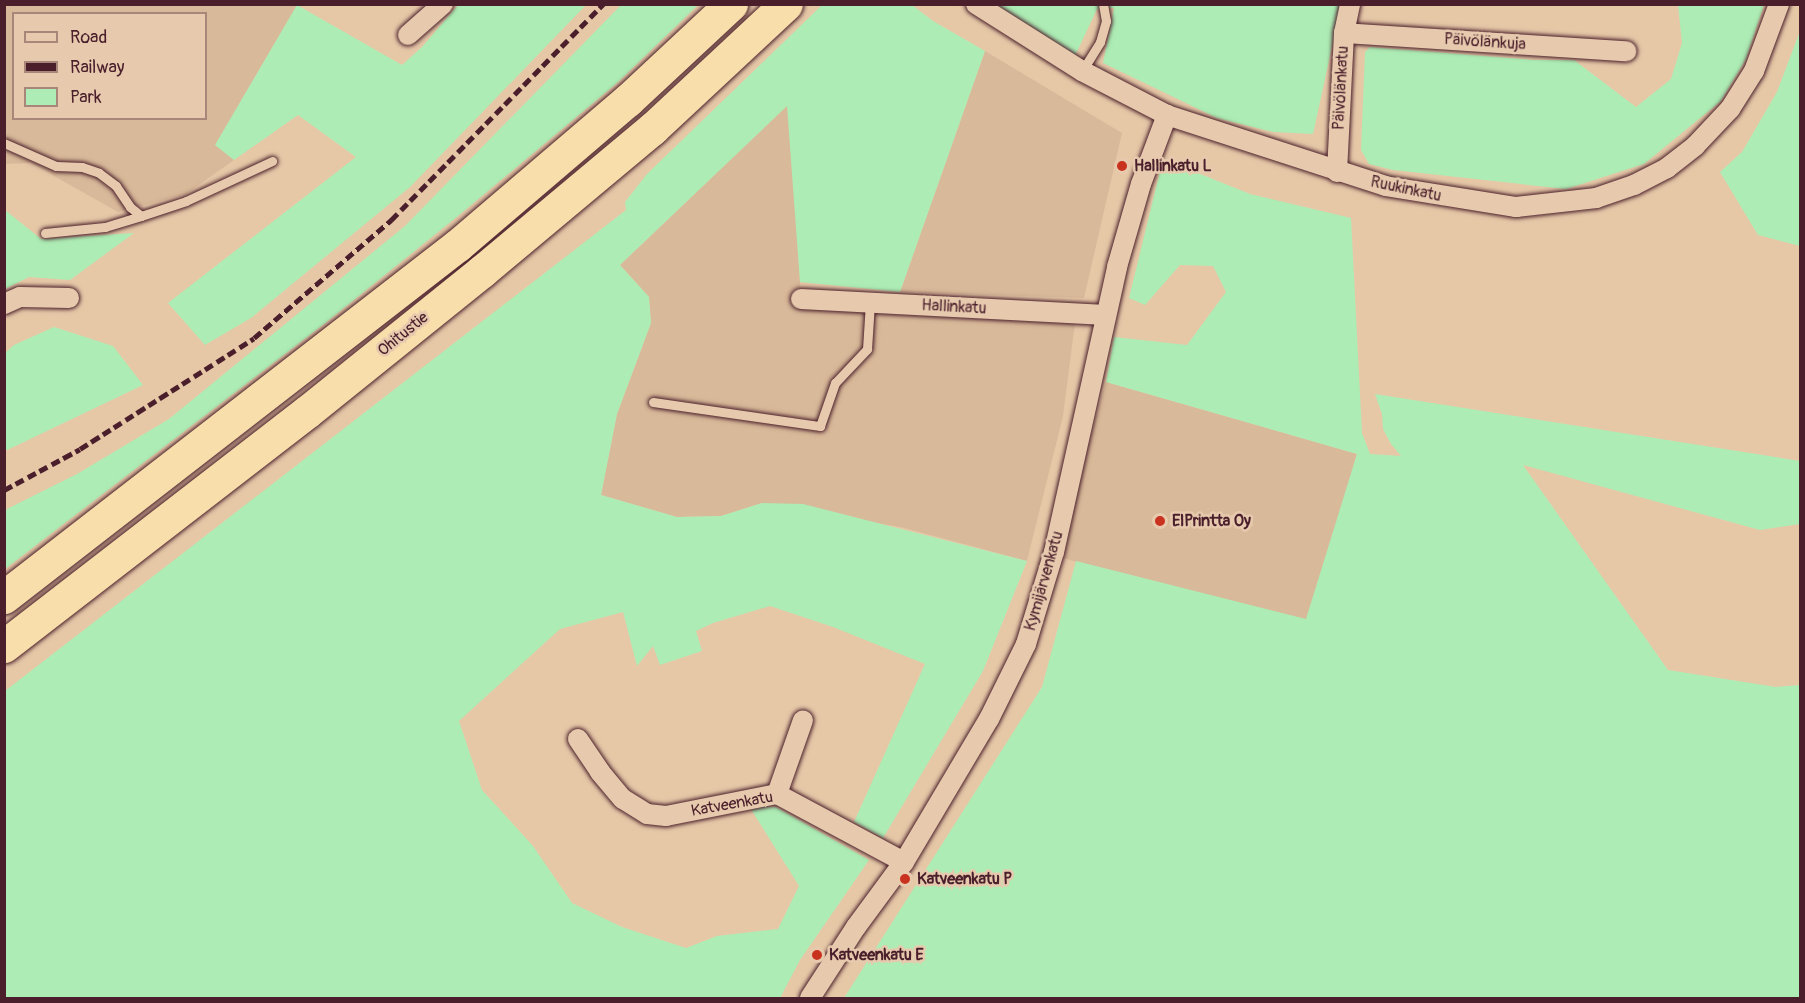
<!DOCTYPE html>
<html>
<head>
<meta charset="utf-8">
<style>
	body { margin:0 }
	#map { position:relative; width:1805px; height:1003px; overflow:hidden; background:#e6c8a7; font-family:Pangolin,sans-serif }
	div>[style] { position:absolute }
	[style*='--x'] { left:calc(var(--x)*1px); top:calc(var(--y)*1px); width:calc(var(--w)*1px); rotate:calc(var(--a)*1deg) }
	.built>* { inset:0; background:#d8b999; transform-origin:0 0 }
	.green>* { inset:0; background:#adedb5 }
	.roads { filter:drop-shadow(0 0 2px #4a1f2b) drop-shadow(0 0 2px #4a1f2b) }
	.lane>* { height:9px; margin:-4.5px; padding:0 4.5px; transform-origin:4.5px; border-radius:4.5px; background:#e7caae }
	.street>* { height:20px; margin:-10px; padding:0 10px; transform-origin:10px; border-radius:10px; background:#e7caae }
	.highway>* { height:33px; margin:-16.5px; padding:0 16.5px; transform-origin:16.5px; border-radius:16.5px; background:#f8deab }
	.rail>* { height:4.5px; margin-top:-2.25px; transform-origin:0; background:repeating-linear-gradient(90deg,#4a1f2b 0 9px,transparent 0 13.5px) }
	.dots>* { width:16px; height:16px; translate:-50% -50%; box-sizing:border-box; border:3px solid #e7caae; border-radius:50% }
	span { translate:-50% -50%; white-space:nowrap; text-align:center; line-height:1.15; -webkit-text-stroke:5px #e7caae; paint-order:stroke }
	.street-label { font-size:16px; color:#4a1f2b }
	.poi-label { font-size:16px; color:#4a1f2b; font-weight:700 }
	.left { translate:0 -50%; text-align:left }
	.frame { position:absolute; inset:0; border:6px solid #4a1f2b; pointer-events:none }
	.legend { position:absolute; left:12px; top:12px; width:195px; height:108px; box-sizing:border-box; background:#e7caae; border:2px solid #a8867a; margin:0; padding:8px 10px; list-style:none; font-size:18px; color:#4a1f2b }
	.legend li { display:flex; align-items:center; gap:12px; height:30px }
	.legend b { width:30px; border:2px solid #a8867a }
</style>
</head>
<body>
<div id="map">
	<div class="built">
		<i style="clip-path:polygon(evenodd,9px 4px,297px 5px,216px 144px,234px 160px,186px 194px,118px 212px,31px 163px,5px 164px,4px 9px,9px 4px,14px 14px,206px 14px,206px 118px,14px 118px,14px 14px)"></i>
		<i style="clip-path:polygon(985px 51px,1122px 133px,1084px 298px,900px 292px)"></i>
		<i style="clip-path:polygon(788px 105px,802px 309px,1075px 323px,1063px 416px,1027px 561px,900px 527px,762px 503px,721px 516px,677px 517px,601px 495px,617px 414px,651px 323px,649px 297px,620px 265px)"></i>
		<i style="left:1106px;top:382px;width:261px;height:181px;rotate:16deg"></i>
	</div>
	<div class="green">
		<i style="clip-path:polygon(622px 4px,698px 5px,617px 83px,458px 216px,324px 324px,5px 569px,5px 510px,77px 474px,169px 419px,405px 226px)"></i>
		<i style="clip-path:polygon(297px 5px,402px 65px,422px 47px,458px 5px,586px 5px,410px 187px,251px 318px,205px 345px,168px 303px,356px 157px,298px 115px,234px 160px,215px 145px)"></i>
		<i style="clip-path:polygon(822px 5px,912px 5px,933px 21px,985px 51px,900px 292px,800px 282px,787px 106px,620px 265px,649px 297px,651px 323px,617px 414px,601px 495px,677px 517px,721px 516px,762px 503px,803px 504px,1027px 561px,983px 671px,883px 838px,854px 822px,925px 664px,833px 627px,770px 606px,713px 623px,696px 631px,702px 651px,660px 665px,653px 646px,637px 666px,623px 612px,560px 629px,459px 721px,482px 790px,533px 846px,572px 903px,622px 927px,686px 948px,717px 936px,778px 929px,799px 886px,749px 806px,776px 807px,869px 860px,800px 960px,780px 998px,5px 998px,5px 691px,626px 210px,625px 202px,647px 174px)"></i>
		<i style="clip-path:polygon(990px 5px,1341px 5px,1313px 134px,1273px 132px,1217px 118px,1103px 63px,1114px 8px,1097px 9px,1075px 56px)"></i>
		<i style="clip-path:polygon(1678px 5px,1764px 5px,1746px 59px,1721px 101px,1644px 164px,1566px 189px,1393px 170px,1369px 164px,1361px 150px,1365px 52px,1370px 47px,1534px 60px,1574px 60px,1636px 107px,1671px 79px,1682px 43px)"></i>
		<i style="clip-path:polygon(1800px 31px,1800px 246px,1758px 235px,1720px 172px,1742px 152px,1777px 92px)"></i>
		<i style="clip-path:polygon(1163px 159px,1250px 194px,1351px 218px,1362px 433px,1370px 454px,1401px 456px,1391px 444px,1383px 429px,1382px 414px,1375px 394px,1800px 461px,1800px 524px,1760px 530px,1523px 465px,1668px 670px,1776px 687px,1800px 685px,1800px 998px,844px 998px,1042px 687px,1076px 561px,1306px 619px,1357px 454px,1106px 382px,1114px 337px,1187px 345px,1226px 292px,1213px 266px,1180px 265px,1145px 305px,1129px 298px)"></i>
		<i style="clip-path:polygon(5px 210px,41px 239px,134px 233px,70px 280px,29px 277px,5px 289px)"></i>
		<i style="clip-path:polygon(54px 327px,113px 346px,143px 385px,5px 451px,5px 353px,14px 345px)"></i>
	</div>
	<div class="roads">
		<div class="lane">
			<i style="--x:1082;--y:71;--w:34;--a:-58"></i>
			<i style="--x:1100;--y:42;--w:22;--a:-74"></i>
			<i style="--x:1106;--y:21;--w:17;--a:-100"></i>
			<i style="--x:4;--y:143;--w:57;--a:23.9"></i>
			<i style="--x:56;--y:166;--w:26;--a:2"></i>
			<i style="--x:82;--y:167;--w:18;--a:19"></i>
			<i style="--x:99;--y:173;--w:21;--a:37"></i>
			<i style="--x:116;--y:186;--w:25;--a:56"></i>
			<i style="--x:130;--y:207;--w:14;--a:39"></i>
			<i style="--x:141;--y:216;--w:47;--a:-18.4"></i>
			<i style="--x:186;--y:201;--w:95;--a:-24.9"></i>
			<i style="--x:45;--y:233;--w:60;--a:-5.7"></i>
			<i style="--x:105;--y:227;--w:38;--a:-17"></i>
			<i style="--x:653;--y:402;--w:169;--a:8.2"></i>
			<i style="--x:820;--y:426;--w:46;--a:-70.8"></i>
			<i style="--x:835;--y:383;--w:47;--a:-46.7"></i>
			<i style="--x:867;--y:349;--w:46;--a:-86.3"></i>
		</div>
		<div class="street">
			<i style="--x:976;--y:4;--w:125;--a:32.3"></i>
			<i style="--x:1082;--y:71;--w:96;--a:27.4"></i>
			<i style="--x:1167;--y:115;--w:229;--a:18"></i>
			<i style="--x:1385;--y:186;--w:133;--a:9.1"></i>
			<i style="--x:1516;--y:207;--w:81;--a:-6.4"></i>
			<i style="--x:1596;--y:198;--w:40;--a:-18.9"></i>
			<i style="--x:1634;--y:185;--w:37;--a:-27"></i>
			<i style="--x:1667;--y:168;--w:36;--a:-38"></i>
			<i style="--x:1695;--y:146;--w:51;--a:-46.6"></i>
			<i style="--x:1730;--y:109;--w:45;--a:-57.7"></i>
			<i style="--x:1754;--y:71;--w:72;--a:-69.5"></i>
			<i style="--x:1344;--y:33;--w:283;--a:3.7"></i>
			<i style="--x:408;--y:35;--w:47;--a:-41.5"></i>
			<i style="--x:1337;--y:172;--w:139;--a:-87.1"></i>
			<i style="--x:1344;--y:33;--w:30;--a:-78"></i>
			<i style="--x:801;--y:299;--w:305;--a:3"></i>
			<i style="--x:4;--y:304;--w:17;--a:-24"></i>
			<i style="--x:20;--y:297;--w:49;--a:1.2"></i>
			<i style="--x:578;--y:739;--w:40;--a:56"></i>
			<i style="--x:600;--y:772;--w:35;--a:50"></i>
			<i style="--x:623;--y:799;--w:28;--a:32"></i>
			<i style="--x:647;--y:814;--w:19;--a:6"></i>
			<i style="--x:666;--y:816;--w:113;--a:-11.2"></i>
			<i style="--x:777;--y:794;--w:144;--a:28.2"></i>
			<i style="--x:777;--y:794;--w:78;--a:-70.6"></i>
			<i style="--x:810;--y:998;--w:85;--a:-57.1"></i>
			<i style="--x:856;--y:927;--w:81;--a:-53.6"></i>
			<i style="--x:904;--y:862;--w:166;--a:-59.3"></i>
			<i style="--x:989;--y:719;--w:84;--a:-63.7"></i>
			<i style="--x:1026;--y:644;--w:96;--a:-73.1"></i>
			<i style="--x:1054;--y:552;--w:292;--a:-77.5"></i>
			<i style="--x:1117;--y:267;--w:86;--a:-73.9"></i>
			<i style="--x:1141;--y:184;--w:74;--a:-69.4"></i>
		</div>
		<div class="highway">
			<i style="--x:4;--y:597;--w:574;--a:-37.79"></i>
			<i style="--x:458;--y:245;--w:223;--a:-40.5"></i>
			<i style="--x:628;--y:100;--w:141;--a:-43"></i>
			<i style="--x:4;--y:646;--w:384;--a:-37.7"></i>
			<i style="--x:308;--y:411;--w:223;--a:-38.8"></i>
			<i style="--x:482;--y:271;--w:222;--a:-39.9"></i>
			<i style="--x:652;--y:129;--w:183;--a:-43"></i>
		</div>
	</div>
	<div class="rail">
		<i style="--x:4;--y:490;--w:86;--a:-28.3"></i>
		<i style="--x:80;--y:449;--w:206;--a:-32.5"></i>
		<i style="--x:254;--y:338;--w:181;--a:-40.7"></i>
		<i style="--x:391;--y:220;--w:303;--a:-45.5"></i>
	</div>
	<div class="dots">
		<i style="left:1122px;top:166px;background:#c8321e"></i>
		<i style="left:1160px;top:521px;background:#c8321e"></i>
		<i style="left:905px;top:879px;background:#c8321e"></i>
		<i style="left:817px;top:955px;background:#c8321e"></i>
	</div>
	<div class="street-label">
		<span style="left:1485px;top:42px;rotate:4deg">Päivölänkuja</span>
		<span style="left:1341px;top:88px;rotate:-87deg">Päivölänkatu</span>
		<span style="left:1406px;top:189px;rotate:12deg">Ruukinkatu</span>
		<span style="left:954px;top:307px;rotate:3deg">Hallinkatu</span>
		<span style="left:403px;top:334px;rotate:-39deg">Ohitustie</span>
		<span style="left:1044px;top:581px;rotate:-74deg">Kymijärvenkatu</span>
		<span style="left:732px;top:804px;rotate:-10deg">Katveenkatu</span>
	</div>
	<div class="poi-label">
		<span class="left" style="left:1134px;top:166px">Hallinkatu L</span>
		<span class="left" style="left:1172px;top:521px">ElPrintta Oy</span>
		<span class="left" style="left:917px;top:879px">Katveenkatu P</span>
		<span class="left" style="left:829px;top:955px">Katveenkatu E</span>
	</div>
	<div class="frame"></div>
	<ul class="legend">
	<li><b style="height:8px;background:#e7caae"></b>Road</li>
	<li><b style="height:8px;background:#4a1f2b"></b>Railway</li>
	<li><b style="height:16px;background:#adedb5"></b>Park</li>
	</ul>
</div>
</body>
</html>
